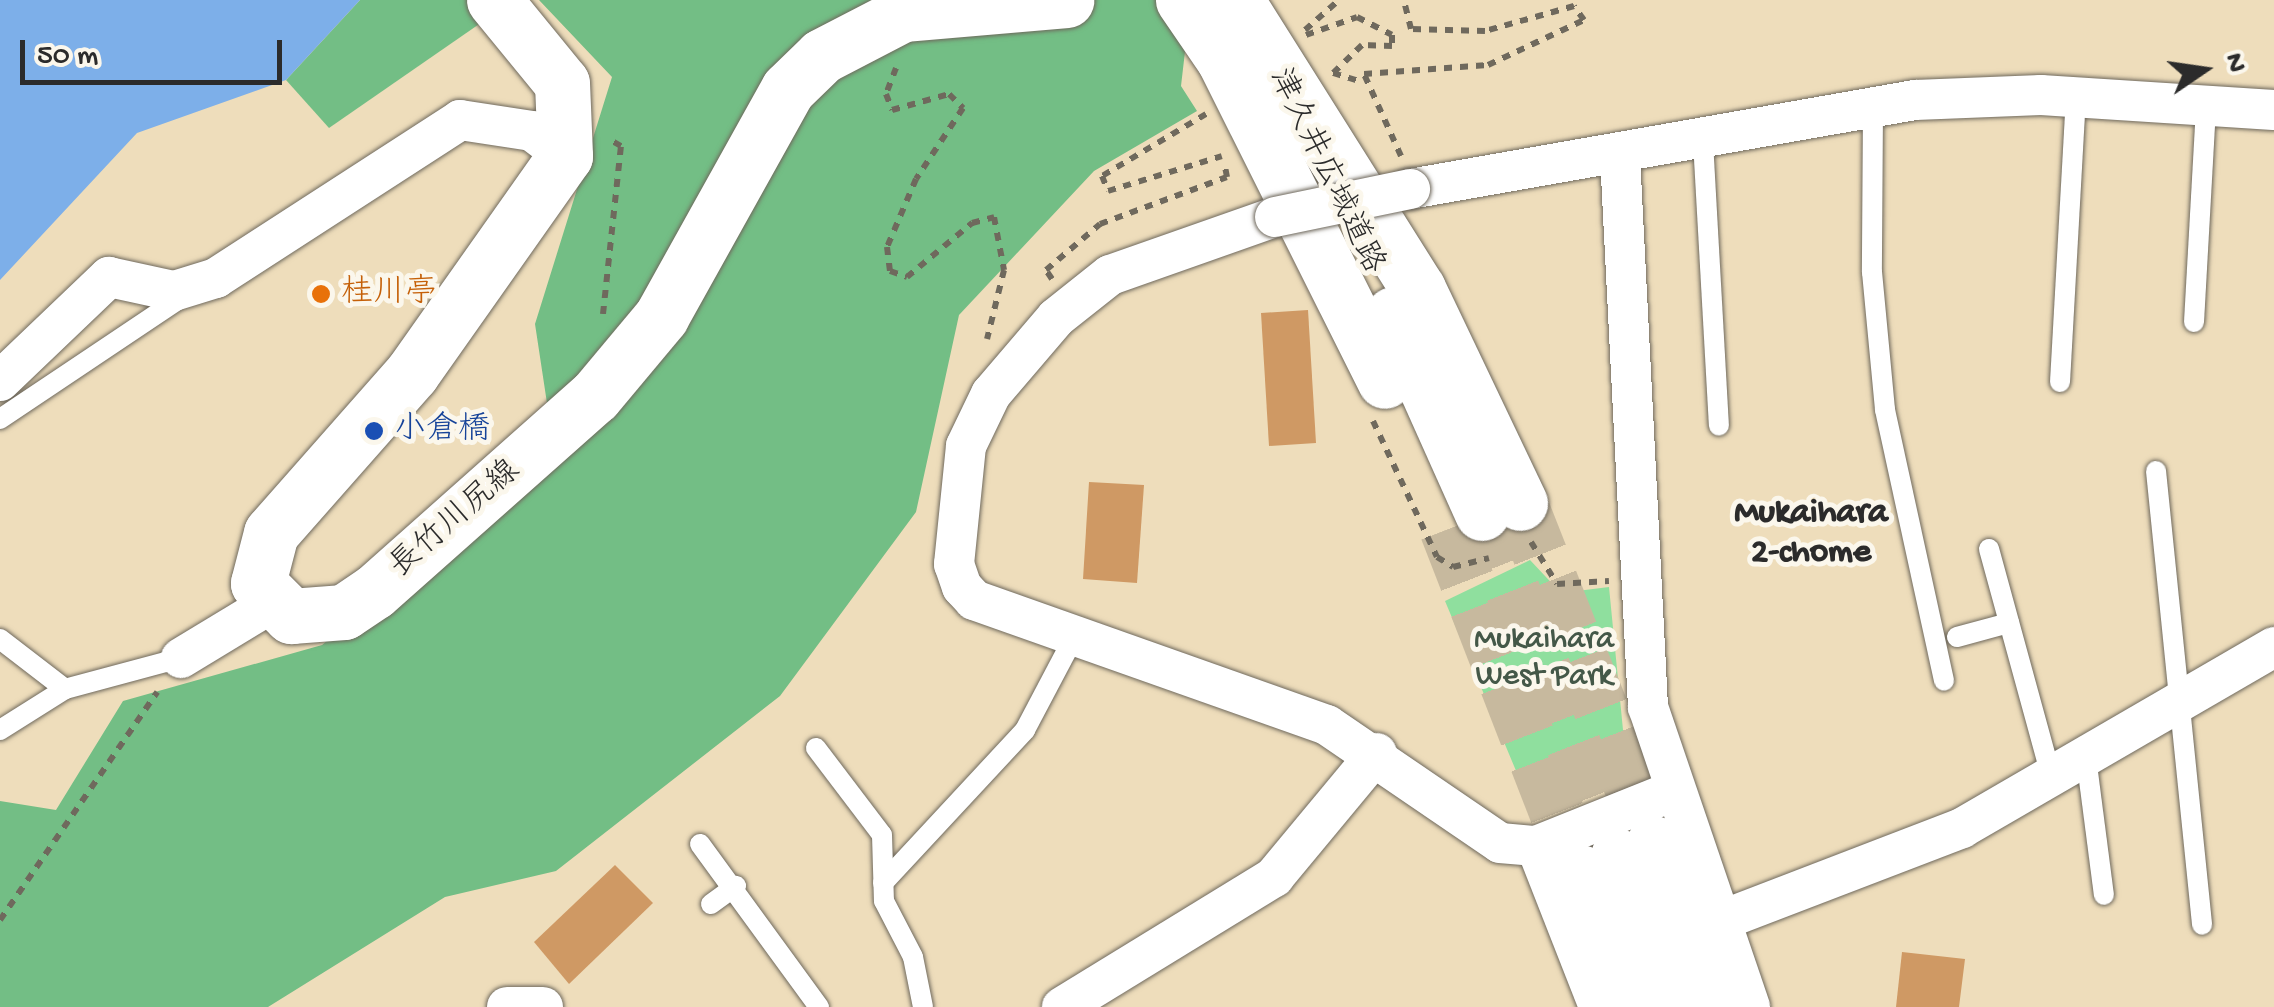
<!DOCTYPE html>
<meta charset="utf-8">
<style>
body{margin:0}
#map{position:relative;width:2274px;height:1007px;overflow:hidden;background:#edb;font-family:"Gochi Hand","Klee One",sans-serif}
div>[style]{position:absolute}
.green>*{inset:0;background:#8fdf9e}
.forest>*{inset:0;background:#73be85}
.water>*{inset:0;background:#7dafe9}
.building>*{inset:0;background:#cf9964}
.secondary-tunnel>*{height:55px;margin-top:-27.5px;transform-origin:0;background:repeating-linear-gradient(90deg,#c7b99e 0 55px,transparent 0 83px)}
.path>*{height:6px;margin-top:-3px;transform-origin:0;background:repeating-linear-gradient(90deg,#6f695d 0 8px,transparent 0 16px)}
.roads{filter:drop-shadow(0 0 2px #6f695d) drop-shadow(0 0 2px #6f695d)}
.service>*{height:20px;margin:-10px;padding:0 10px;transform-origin:10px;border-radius:10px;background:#fff}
.minor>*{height:40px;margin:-20px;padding:0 20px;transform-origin:20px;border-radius:20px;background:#fff}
.secondary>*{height:55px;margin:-27.5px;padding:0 27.5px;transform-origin:27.5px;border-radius:27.5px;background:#fff}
.bridges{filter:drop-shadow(0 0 2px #6f695d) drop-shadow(0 0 2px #6f695d)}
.minor-bridge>*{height:40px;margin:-20px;padding:0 20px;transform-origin:20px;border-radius:20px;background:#fff}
.dots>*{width:28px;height:28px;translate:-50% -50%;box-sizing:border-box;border:5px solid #fbf7ec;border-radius:50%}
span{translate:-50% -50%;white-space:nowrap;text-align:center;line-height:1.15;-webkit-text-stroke:10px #fbf7ec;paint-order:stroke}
.street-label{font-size:32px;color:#2b2b2b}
.food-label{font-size:32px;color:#c56008}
.left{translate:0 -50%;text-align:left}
.transit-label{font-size:32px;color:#164399}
.park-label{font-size:32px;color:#445848}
.neighbourhood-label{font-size:35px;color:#2b2b2b;font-weight:700}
.north{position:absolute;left:2154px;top:20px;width:100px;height:100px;-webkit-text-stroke:8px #fbf7ec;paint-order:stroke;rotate:77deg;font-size:28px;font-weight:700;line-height:40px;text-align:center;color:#2b2b2b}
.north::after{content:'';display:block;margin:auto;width:35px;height:45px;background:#2b2b2b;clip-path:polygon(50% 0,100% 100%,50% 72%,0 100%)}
.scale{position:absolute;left:20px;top:40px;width:262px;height:45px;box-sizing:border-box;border:5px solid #2b2b2b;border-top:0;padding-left:12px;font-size:30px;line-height:35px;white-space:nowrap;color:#2b2b2b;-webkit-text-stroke:8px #fbf7ec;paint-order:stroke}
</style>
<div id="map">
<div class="green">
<div style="clip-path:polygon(1530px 560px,1561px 593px,1609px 587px,1623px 730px,1621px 773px,1532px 809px,1445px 601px)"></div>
</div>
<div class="forest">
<div style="clip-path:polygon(360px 0,514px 0,329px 128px,286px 80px)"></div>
<div style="clip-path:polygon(539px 0,1191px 0,1181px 86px,1197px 111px,1094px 171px,959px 315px,916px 512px,780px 696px,556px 871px,445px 897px,268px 1007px,0 1007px,0 801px,56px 810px,123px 701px,322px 645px,555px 456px,535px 324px,612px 77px)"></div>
</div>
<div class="water">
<div style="clip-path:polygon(0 0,360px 0,286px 80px,137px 133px,0 280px)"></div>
</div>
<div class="building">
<div style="clip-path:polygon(1308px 310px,1316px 443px,1269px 446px,1261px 313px)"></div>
<div style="clip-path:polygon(1089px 482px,1144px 485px,1137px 583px,1083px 579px)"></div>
<div style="clip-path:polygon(615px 865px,653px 903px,569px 984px,534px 942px)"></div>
<div style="clip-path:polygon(1902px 952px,1965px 959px,1959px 1007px,1896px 1007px)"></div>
</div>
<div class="secondary-tunnel">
<div style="left:1520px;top:503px;width:365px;rotate:68.5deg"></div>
<div style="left:1482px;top:513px;width:369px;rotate:68.4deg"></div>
<div style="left:1447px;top:529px;width:368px;rotate:68.8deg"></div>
</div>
<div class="path">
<div style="left:1305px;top:30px;width:45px;rotate:-41.4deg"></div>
<div style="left:1306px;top:35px;width:54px;rotate:-19.4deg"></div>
<div style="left:1357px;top:17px;width:39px;rotate:27deg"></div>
<div style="left:1392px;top:35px;width:11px;rotate:90deg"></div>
<div style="left:1392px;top:46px;width:30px;rotate:-178deg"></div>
<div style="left:1362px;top:45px;width:40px;rotate:136deg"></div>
<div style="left:1333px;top:73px;width:31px;rotate:17deg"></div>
<div style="left:896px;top:68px;width:28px;rotate:111deg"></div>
<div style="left:886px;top:94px;width:17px;rotate:69deg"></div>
<div style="left:892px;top:110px;width:59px;rotate:-15.7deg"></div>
<div style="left:949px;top:94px;width:20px;rotate:45deg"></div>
<div style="left:963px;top:108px;width:85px;rotate:123.5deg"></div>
<div style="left:916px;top:179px;width:74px;rotate:113.1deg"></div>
<div style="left:887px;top:247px;width:24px;rotate:83deg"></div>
<div style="left:890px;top:271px;width:18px;rotate:19deg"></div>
<div style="left:907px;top:277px;width:85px;rotate:-39.7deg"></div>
<div style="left:972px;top:223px;width:23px;rotate:-15deg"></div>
<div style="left:994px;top:217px;width:54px;rotate:79.3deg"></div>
<div style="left:1004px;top:270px;width:71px;rotate:103.8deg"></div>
<div style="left:1206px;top:114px;width:121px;rotate:149.2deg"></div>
<div style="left:1102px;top:176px;width:16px;rotate:68deg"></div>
<div style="left:1108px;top:191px;width:119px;rotate:-17.1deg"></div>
<div style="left:1401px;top:156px;width:90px;rotate:-114.3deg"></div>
<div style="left:1364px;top:74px;width:124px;rotate:-4.2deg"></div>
<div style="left:1488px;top:65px;width:106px;rotate:-25.1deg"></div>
<div style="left:1584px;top:20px;width:17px;rotate:-126deg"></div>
<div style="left:1574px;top:6px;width:92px;rotate:164.3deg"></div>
<div style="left:1485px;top:31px;width:74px;rotate:-178.5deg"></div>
<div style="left:1411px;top:29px;width:30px;rotate:-104deg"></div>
<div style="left:1052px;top:279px;width:11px;rotate:-124deg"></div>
<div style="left:1046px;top:270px;width:71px;rotate:-40.4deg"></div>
<div style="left:1100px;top:224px;width:135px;rotate:-20.3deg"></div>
<div style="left:1227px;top:177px;width:10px;rotate:-101deg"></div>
<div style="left:603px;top:314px;width:169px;rotate:-83.9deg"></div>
<div style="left:621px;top:146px;width:13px;rotate:-151deg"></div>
<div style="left:1373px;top:421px;width:150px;rotate:64.8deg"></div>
<div style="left:1437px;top:557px;width:19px;rotate:32deg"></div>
<div style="left:1453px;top:567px;width:37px;rotate:-14deg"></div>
<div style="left:1531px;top:542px;width:49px;rotate:58.2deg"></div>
<div style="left:1557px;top:584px;width:52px;rotate:-3.3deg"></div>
<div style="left:0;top:920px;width:277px;rotate:-55.4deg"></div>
</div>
<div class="roads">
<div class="service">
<div style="left:1873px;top:109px;width:163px;rotate:90.4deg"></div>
<div style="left:1872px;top:272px;width:139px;rotate:84.6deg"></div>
<div style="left:1885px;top:410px;width:277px;rotate:77.7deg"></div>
<div style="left:1703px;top:141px;width:285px;rotate:86.8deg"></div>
<div style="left:2194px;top:322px;width:216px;rotate:-86.8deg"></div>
<div style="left:2060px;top:382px;width:284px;rotate:-86.8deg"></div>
<div style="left:0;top:419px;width:221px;rotate:-33.8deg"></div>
<div style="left:2156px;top:471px;width:456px;rotate:84.2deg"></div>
<div style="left:1989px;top:549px;width:235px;rotate:74.7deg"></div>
<div style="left:1957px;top:637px;width:54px;rotate:-15.1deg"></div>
<div style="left:0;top:639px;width:82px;rotate:37.6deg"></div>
<div style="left:0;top:730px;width:77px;rotate:-32.2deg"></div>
<div style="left:65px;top:689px;width:120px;rotate:-15deg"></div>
<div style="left:816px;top:748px;width:109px;rotate:52.8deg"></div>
<div style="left:882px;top:835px;width:66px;rotate:88.3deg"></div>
<div style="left:884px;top:901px;width:63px;rotate:62.6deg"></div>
<div style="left:913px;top:957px;width:51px;rotate:78.7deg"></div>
<div style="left:2086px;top:757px;width:139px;rotate:82.6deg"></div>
<div style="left:700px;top:844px;width:202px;rotate:53.9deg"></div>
<div style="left:883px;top:883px;width:209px;rotate:-47.1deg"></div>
<div style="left:1025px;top:730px;width:105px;rotate:-62.2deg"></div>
<div style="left:711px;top:904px;width:31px;rotate:-36deg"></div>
</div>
<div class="minor">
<div style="left:1620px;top:156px;width:552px;rotate:87.09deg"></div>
<div style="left:1648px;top:707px;width:317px;rotate:71.2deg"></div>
<div style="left:1410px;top:189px;width:513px;rotate:-10deg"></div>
<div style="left:1915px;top:100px;width:126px;rotate:-2.3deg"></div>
<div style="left:2041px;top:95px;width:233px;rotate:3.7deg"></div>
<div style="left:1275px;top:217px;width:175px;rotate:160.6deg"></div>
<div style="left:1110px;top:275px;width:69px;rotate:141.5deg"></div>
<div style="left:1056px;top:318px;width:100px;rotate:130.5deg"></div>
<div style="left:991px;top:394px;width:58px;rotate:115.7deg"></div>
<div style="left:966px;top:446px;width:119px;rotate:95.8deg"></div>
<div style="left:954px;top:564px;width:24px;rotate:71deg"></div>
<div style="left:962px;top:587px;width:18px;rotate:47deg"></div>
<div style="left:974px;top:600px;width:374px;rotate:19.5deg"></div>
<div style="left:1327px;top:725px;width:209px;rotate:34.3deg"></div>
<div style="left:1500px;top:843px;width:36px;rotate:5deg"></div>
<div style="left:1536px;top:846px;width:145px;rotate:-21.8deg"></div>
<div style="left:0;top:381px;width:151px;rotate:-43.7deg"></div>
<div style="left:109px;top:277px;width:66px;rotate:12.2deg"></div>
<div style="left:174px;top:291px;width:44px;rotate:-17.2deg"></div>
<div style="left:216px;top:278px;width:291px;rotate:-32.9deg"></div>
<div style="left:460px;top:120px;width:73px;rotate:8.7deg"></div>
<div style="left:532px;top:131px;width:41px;rotate:37.1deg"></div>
<div style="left:181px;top:658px;width:104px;rotate:-31.2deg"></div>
<div style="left:1536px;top:846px;width:173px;rotate:68.6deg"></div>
<div style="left:1720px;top:921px;width:259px;rotate:-21deg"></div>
<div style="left:1962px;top:828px;width:361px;rotate:-30.1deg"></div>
<div style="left:507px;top:1007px;width:36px"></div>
<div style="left:1062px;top:1007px;width:249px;rotate:-31.5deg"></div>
<div style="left:1274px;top:877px;width:161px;rotate:-50.3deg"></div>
</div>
<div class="secondary">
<div style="left:494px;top:0;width:107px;rotate:50.7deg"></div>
<div style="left:562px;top:83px;width:73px;rotate:87.6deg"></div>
<div style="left:565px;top:156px;width:266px;rotate:125.2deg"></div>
<div style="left:412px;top:373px;width:213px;rotate:131.4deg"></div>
<div style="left:271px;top:533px;width:52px;rotate:104.6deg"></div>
<div style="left:258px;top:583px;width:47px;rotate:45deg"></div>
<div style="left:291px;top:616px;width:53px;rotate:-4.3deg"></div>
<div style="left:344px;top:612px;width:36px;rotate:-34deg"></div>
<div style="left:374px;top:592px;width:295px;rotate:-41.6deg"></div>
<div style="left:595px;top:396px;width:103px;rotate:-50.1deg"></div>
<div style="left:661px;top:317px;width:261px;rotate:-60.9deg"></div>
<div style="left:788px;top:89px;width:47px;rotate:-44.1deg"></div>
<div style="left:822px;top:56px;width:91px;rotate:-27.4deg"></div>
<div style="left:903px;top:14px;width:164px;rotate:-4.9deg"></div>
<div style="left:1183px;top:0;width:108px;rotate:55.6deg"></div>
<div style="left:1236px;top:0;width:342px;rotate:57.8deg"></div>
<div style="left:1418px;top:289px;width:237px;rotate:64.5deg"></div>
<div style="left:1223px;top:58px;width:361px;rotate:63.4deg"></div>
<div style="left:1393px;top:314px;width:218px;rotate:65.9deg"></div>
<div style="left:1654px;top:843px;width:176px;rotate:69deg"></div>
<div style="left:1618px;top:856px;width:162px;rotate:69deg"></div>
<div style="left:1580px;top:872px;width:145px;rotate:68.9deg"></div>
</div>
</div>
<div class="bridges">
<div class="minor-bridge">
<div style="left:1275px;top:217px;width:138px;rotate:-11.7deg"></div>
</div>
</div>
<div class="dots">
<div style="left:321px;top:294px;background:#e8710a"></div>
<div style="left:374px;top:431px;background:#1a4fb4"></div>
</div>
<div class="street-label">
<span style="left:1325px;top:172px;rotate:64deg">津久井広域道路</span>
<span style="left:456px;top:520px;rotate:-41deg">長竹川尻線</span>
</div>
<div class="food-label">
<span class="left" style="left:341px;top:294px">桂川亭</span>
</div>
<div class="transit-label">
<span class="left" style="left:394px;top:431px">小倉橋</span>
</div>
<div class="park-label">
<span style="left:1544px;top:659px">Mukaihara<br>West Park</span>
</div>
<div class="neighbourhood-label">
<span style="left:1811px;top:534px">Mukaihara<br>2-chome</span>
</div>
<div class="north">N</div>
<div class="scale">50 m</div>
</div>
